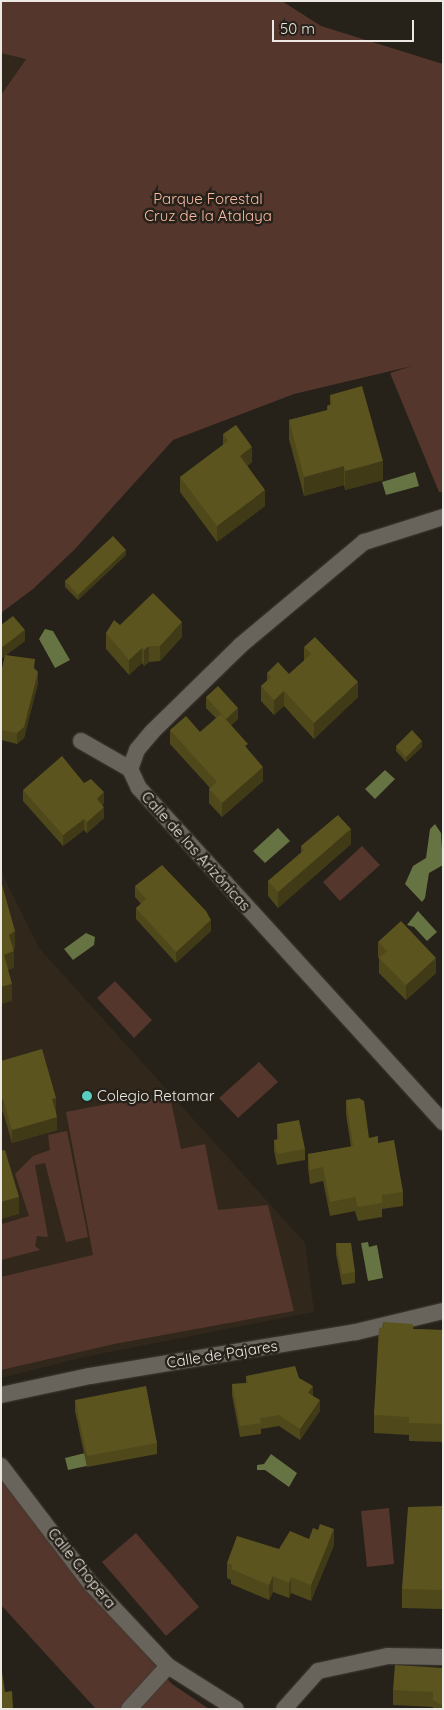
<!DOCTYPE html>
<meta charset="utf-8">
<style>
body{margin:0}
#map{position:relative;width:444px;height:1710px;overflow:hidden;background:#262119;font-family:Quicksand,sans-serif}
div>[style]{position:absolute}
.built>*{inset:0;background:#31281b}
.green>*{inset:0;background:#55362c}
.water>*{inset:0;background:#667342}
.roads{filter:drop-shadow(0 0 1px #403b36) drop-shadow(0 0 1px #403b36)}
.street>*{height:16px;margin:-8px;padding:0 8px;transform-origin:8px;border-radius:8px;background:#69645b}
.wall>*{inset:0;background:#4f481b}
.shaded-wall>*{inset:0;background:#403b16}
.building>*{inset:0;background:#5c541f}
.dots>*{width:14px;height:14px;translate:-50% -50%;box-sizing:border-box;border:2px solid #262119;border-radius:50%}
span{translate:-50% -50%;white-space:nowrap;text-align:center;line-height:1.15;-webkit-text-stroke:5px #262119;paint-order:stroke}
.park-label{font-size:15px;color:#fcbaa6}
.street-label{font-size:15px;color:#ece8e3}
.poi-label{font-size:15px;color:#ece8e3}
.left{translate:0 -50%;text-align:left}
.frame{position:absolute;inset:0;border:2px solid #ece8e3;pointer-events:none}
.scale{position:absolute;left:272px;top:20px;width:142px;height:22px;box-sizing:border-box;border:2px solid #ece8e3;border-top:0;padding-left:6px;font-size:15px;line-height:18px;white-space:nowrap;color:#ece8e3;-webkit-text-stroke:4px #262119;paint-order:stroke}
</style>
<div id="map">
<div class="built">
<div style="clip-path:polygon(1px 53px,26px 58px,1px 95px)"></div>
<div style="clip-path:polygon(1px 871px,39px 948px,305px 1243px,314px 1312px,84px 1357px,1px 1378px)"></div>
</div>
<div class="green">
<div style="clip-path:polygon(1px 1px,282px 1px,321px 26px,443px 64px,443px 492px,439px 492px,390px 373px,412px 366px,294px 394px,173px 440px,75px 549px,33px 589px,1px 613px,1px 95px,26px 59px,1px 53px)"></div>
<div style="clip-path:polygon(362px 846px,380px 865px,340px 901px,323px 882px)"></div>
<div style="clip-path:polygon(115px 981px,152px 1020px,134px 1038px,97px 998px)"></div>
<div style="clip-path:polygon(259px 1062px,278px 1082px,238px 1118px,219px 1098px)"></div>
<div style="clip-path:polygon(169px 1092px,181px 1149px,205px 1144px,218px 1210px,268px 1205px,294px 1311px,114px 1344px,1px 1370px,1px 1277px,93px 1255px,66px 1112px)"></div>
<div style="clip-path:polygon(67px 1131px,88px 1237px,66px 1242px,45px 1163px,35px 1165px,48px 1237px,37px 1236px,35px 1246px,40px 1250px,1px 1260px,2px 1224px,29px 1216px,15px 1174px,33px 1156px,50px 1150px,48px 1135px)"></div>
<div style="clip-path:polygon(1px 1474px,80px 1580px,172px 1684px,209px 1709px,96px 1709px,1px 1605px)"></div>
<div style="clip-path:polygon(389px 1508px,394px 1564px,367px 1567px,361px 1511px)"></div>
<div style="clip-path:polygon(136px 1533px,199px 1607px,166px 1636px,102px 1562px)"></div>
</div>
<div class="water">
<div style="clip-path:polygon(415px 472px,419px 486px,386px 495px,382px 482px)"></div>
<div style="clip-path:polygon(45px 629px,53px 631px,70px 660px,55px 668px,39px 639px)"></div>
<div style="clip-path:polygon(385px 770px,395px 779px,375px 799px,365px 789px)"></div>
<div style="clip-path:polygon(435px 824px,441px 833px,443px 865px,429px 873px,425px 898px,422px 902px,405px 884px,413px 866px,426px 858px,430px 829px)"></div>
<div style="clip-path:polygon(278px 828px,290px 841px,265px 863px,253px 851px)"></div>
<div style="clip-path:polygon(418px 911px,437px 932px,427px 941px,414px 927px,407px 925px)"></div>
<div style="clip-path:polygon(86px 933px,95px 937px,94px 945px,73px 960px,64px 949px)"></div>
<div style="clip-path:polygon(368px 1242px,369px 1247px,377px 1245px,383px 1278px,368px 1281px,361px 1243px)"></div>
<div style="clip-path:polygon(93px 1451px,96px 1464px,68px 1470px,65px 1458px)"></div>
<div style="clip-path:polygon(271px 1454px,297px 1473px,289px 1487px,265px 1470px,257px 1470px,257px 1465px,264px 1464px)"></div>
</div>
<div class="roads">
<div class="street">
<div style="left:443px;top:517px;width:83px;rotate:162.4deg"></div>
<div style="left:364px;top:542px;width:160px;rotate:140.1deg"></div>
<div style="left:241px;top:645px;width:124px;rotate:135.7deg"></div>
<div style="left:152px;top:732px;width:23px;rotate:130deg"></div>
<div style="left:137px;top:750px;width:20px;rotate:110deg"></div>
<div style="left:130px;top:769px;width:21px;rotate:65deg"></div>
<div style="left:139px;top:788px;width:452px;rotate:47.7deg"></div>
<div style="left:81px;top:741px;width:56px;rotate:29.7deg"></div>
<div style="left:1px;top:1395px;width:91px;rotate:-12.1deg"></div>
<div style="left:90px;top:1376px;width:270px;rotate:-9.4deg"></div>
<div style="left:356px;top:1332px;width:89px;rotate:-13.6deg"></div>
<div style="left:1px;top:1466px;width:148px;rotate:52.7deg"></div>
<div style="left:91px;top:1584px;width:112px;rotate:46.8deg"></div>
<div style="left:168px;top:1666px;width:80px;rotate:32.3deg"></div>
<div style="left:129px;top:1709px;width:58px;rotate:-47.8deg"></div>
<div style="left:284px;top:1709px;width:51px;rotate:-48.2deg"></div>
<div style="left:318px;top:1671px;width:72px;rotate:-12.1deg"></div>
<div style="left:388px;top:1656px;width:55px;rotate:1deg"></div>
</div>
</div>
<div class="wall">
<div style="clip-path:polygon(330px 395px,383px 480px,345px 490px,344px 485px,304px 496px,289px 439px,289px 420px,327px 410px,327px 406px,330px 405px)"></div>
<div style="clip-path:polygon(223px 434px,252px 462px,247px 466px,265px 506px,217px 542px,180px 492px,180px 477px,223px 445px)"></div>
<div style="clip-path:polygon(126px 555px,78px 600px,65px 587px,65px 581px)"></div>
<div style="clip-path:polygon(1px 625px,25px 641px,6px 655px,35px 669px,38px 683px,24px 738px,17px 744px,1px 740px,1px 673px,5px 656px,1px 659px)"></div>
<div style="clip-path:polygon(120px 625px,182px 637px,160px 661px,149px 662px,144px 666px,142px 663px,129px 675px,106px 649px,106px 633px)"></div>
<div style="clip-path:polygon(304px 647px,358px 697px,314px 739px,284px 706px,274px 715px,261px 701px,261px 686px,267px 681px,267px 673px,289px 674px,304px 661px)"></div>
<div style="clip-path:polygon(206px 697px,238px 719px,231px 725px,248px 750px,263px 781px,222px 817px,209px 803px,209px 789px,210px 788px,170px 744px,170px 730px,200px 732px,216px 718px,206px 708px)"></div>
<div style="clip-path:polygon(396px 746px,422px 747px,406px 762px,396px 751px)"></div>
<div style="clip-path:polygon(84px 783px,104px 803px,102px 805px,104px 818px,87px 833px,84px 830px,63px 846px,23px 801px,23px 790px)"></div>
<div style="clip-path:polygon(351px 844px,278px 908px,268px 896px,268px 881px,301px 853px,301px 846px)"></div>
<div style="clip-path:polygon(135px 886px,211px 931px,176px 963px,136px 919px,136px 908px,141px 904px,135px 897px)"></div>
<div style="clip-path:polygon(378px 942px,436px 973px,406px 1000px,379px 973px,379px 959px,378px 957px)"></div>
<div style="clip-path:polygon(1px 1061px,56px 1110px,57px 1130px,12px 1143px,3px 1112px)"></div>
<div style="clip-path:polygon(346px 1100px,369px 1138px,378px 1143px,403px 1192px,403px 1206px,382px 1209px,382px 1217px,358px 1221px,355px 1211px,330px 1216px,323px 1181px,310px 1184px,308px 1168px,308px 1154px,351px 1147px,346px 1114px)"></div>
<div style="clip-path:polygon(277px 1124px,305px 1149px,305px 1160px,277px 1165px,274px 1151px,274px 1140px,277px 1140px)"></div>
<div style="clip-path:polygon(336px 1243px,355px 1272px,355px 1283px,342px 1285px,336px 1254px)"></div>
<div style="clip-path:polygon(383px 1322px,413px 1329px,443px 1330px,443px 1442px,409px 1441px,409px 1435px,374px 1433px,374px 1415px)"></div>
<div style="clip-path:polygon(246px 1376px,299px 1378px,313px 1396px,320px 1411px,300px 1440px,279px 1426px,261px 1429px,261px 1434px,240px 1437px,232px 1395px,232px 1384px,246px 1383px)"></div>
<div style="clip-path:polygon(75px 1400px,157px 1443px,157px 1454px,87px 1467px,75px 1411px)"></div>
<div style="clip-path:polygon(443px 1506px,443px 1609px,402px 1608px,402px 1589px)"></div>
<div style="clip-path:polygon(309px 1539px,334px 1545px,311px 1601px,291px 1593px,289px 1598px,273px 1592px,269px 1600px,231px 1584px,231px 1580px,227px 1578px,227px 1563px,279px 1549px)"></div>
<div style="clip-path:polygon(443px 1668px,443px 1709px,433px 1709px,433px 1707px,393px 1705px,393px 1690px)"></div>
</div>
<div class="shaded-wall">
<div style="clip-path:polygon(252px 447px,252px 462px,240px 471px,240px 456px)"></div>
<div style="clip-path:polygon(383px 461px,383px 480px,345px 490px,345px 471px)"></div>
<div style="clip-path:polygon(344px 466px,344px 485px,304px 496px,304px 477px)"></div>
<div style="clip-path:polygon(265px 490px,265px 506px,217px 542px,217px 526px)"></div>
<div style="clip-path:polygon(126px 550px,126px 555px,78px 600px,78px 595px)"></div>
<div style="clip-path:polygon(182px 622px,182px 637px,160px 661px,160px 646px)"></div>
<div style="clip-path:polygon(25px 630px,25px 641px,1px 659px,1px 648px)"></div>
<div style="clip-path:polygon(149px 646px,149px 662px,144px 666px,144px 650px)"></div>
<div style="clip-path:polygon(142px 648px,142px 663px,129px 675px,129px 660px)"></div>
<div style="clip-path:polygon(38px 672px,38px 683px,24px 738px,17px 744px,17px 733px)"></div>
<div style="clip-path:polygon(358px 682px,358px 697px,314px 739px,314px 723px)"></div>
<div style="clip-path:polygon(284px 691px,284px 706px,274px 715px,274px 700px)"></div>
<div style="clip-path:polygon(238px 708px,238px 719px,226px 730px,226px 719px)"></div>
<div style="clip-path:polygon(422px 741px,422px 747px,406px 762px,406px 757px)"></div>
<div style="clip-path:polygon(263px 767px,263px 781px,222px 817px,222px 803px)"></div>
<div style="clip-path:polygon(104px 792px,104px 803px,97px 810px,97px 799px)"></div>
<div style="clip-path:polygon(104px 807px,104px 818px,87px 833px,87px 822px)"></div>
<div style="clip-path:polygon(84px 819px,84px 830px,63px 846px,63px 835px)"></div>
<div style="clip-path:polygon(351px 829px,351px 844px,278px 908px,278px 892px)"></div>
<div style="clip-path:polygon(211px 920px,211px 931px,176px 963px,176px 952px)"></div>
<div style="clip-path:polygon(15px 931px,15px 948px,9px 952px,9px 935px)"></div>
<div style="clip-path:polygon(14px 951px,14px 968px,4px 972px,4px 955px)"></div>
<div style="clip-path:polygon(436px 958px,436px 973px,406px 1000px,406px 985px)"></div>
<div style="clip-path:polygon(12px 984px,12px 1001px,1px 1004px,1px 987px)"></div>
<div style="clip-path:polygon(56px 1098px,56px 1110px,52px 1111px,52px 1099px)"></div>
<div style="clip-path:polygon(3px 1099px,3px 1112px,1px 1112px,1px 1100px)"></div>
<div style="clip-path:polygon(57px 1117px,57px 1130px,12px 1143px,12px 1130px)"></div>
<div style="clip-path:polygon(19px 1197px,19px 1214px,1px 1219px,1px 1202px)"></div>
<div style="clip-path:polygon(313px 1386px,313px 1397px,308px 1393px)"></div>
<div style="clip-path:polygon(320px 1400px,320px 1411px,300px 1440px,300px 1429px)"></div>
<div style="clip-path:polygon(334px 1529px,334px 1545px,311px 1601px,311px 1585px)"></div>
<div style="clip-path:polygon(273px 1576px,273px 1592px,269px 1600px,269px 1585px)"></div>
<div style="clip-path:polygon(291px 1577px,291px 1593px,289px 1598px,289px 1583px)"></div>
</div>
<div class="building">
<div style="clip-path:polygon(362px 386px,383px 461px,345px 471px,344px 466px,304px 477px,289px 420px,328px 410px,327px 406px,332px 404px,330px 395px)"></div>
<div style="clip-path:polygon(236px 425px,252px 447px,240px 456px,265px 490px,217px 526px,180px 477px,228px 441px,223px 434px)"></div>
<div style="clip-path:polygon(113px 536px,126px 550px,78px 595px,65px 581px)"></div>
<div style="clip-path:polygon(153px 593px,182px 622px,160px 646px,149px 646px,144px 650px,142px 648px,129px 660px,106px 633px,114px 620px,120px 625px)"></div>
<div style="clip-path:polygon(13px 616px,25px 630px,1px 648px,1px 625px)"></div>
<div style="clip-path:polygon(315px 637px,358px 682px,314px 723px,284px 691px,274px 700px,261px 686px,271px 677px,267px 673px,278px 662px,289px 674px,311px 654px,304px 647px)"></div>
<div style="clip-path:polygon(5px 655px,35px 659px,34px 668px,38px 672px,24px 727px,17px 733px,1px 730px,1px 673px)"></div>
<div style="clip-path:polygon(218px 686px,238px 708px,226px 719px,206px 697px)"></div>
<div style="clip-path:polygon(221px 714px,248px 744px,245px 746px,263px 767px,222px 803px,209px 789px,217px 782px,170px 730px,186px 716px,200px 732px)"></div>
<div style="clip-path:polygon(412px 730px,422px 741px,406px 757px,396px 746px)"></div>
<div style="clip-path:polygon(62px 756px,84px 783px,91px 779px,104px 792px,97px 799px,104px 807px,87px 822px,84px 819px,63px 835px,23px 790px)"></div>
<div style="clip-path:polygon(338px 815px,351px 829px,278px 892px,268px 881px,304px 850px,301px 846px)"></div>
<div style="clip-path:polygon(162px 865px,206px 911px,211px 920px,176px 952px,136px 908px,146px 899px,135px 886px)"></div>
<div style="clip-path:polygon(1px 881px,15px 931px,9px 935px,14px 951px,4px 955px,12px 984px,1px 987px)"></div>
<div style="clip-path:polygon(401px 921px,436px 958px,406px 985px,379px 958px,387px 951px,378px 942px)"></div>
<div style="clip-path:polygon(42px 1049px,56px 1098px,52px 1099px,57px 1117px,12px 1130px,3px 1099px,1px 1100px,1px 1061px)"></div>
<div style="clip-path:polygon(359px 1098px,364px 1101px,369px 1138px,378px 1136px,378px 1143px,394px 1140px,403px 1192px,382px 1195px,382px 1203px,358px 1207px,355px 1197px,330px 1202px,323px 1167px,310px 1170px,308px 1154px,353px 1146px,346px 1100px)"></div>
<div style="clip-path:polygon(299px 1120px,305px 1149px,277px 1154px,274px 1140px,279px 1139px,277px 1124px)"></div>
<div style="clip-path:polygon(5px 1150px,19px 1197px,1px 1202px,1px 1151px)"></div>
<div style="clip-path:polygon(336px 1243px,351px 1243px,355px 1272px,342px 1274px)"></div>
<div style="clip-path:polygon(383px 1322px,413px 1324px,413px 1329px,443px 1330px,443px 1424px,409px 1423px,409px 1417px,374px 1415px,379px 1328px,384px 1327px)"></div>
<div style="clip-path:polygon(295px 1366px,299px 1378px,313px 1386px,308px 1393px,320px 1400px,300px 1429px,279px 1415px,260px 1418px,261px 1423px,240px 1426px,232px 1384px,248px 1383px,246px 1376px)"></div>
<div style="clip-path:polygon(146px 1386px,157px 1443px,87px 1456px,75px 1400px)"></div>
<div style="clip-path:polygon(443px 1506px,443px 1590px,402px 1589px,408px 1507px)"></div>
<div style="clip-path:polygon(320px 1524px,334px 1529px,311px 1585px,291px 1577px,289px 1583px,273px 1576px,269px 1585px,231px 1569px,233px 1565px,227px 1563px,237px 1536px,279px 1549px,290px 1531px,309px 1539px,313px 1528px,318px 1530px)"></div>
<div style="clip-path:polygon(395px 1665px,443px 1668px,443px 1706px,433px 1700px,433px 1692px,393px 1690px)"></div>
<div style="clip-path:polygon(1px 1672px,2px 1672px,5px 1692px,12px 1691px,13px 1708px,17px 1708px,17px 1709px,1px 1709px)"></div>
</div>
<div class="dots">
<div style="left:87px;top:1096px;background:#59cebf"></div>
</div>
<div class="park-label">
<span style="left:208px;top:207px">Parque Forestal<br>Cruz de la Atalaya</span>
</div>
<div class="street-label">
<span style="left:196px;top:851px;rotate:48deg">Calle de las Arizónicas</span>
<span style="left:222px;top:1354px;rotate:-9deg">Calle de Pajares</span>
<span style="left:82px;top:1568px;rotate:51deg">Calle Chopera</span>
</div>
<div class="poi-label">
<span class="left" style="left:97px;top:1096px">Colegio Retamar</span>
</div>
<div class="frame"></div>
<div class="scale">50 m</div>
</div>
